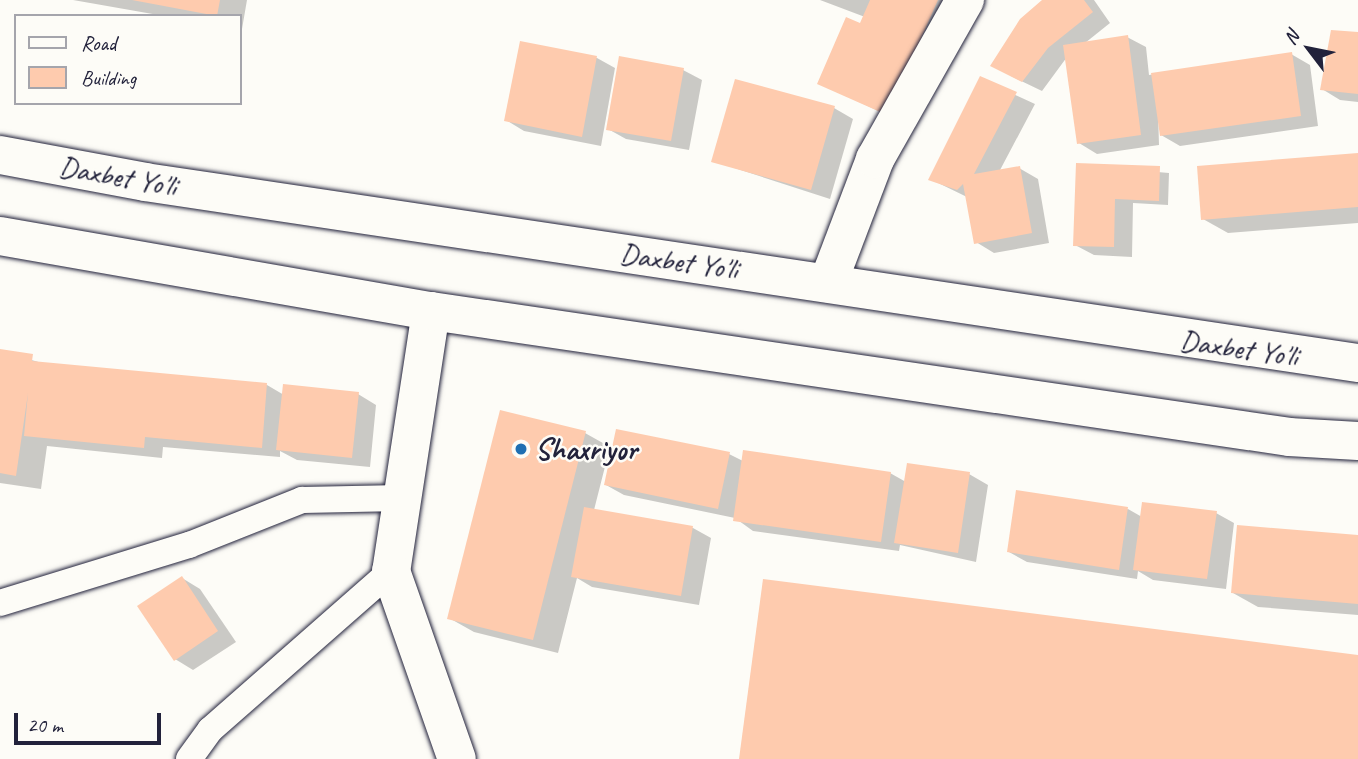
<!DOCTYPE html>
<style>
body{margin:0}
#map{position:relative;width:1358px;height:759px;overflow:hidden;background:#fdfcf7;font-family:Caveat,sans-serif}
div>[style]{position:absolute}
.shadow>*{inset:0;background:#0003}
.building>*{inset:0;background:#fecbae}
.roads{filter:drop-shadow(0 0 2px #22223b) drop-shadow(0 0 2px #22223b)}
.lane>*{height:26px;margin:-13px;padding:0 13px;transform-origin:13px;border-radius:13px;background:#fdfcf7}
.street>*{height:38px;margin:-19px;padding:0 19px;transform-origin:19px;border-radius:19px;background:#fdfcf7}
.primary>*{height:38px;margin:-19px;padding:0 19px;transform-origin:19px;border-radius:19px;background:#fdfcf7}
.dots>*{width:19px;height:19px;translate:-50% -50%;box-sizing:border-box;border:4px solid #fdfcf7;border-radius:50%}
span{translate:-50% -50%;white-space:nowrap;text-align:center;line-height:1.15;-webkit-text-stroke:5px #fdfcf7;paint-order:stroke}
.street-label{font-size:30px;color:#22223b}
.poi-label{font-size:30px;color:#22223b;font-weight:700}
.left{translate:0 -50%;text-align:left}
.legend{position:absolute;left:14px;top:14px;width:228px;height:91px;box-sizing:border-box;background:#fdfcf7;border:2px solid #a5a5ac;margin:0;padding:9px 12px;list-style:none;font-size:21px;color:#22223b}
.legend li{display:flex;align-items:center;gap:14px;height:35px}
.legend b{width:35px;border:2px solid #a5a5ac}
.north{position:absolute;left:1274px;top:14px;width:70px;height:70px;-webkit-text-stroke:5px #fdfcf7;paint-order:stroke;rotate:302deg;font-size:19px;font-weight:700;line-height:28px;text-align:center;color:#22223b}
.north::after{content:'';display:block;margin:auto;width:24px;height:32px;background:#22223b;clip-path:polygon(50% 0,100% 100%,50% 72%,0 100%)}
.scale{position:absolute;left:14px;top:713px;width:147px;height:32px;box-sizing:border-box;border:4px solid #22223b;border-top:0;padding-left:9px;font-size:21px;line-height:24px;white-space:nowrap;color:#22223b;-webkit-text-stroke:5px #fdfcf7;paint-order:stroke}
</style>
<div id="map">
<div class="shadow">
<div style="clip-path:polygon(73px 0,247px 0,242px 29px,240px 16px,164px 16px)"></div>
<div style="clip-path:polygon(820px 0,961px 0,906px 124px,819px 83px,865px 17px)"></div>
<div style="clip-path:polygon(1045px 0,1094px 0,1110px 23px,1085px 43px,1127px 37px,1146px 47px,1149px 75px,1291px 54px,1310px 65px,1318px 126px,1180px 146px,1161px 135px,1158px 111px,1159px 145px,1097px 154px,1079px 143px,1067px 57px,1042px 91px,1011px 76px)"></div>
<div style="clip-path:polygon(1358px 34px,1358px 102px,1340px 100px,1322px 89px)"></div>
<div style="clip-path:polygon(521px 43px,597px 58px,615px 68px,601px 146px,524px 131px,506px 120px)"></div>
<div style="clip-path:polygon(683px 70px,702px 80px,689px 150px,626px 139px,608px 129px)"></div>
<div style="clip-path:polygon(981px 79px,1035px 104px,999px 172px,1019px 168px,1038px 179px,1049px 243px,994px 253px,976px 242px,967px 197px,930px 179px)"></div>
<div style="clip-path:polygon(834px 108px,853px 119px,830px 199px,713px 161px)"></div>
<div style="clip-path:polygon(1358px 154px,1358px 223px,1228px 233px,1203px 219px)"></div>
<div style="clip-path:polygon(1078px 165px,1169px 173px,1168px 205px,1133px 203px,1132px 257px,1094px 255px,1075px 245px)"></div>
<div style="clip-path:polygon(0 351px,49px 365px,267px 385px,284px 395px,358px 394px,376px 405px,370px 467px,297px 460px,280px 451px,280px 457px,163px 447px,162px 458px,47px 446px,41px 489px,0 483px)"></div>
<div style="clip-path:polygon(585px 433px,610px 447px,594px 510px,693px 528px,711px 538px,699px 605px,592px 587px,577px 578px,558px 653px,474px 632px,449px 618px)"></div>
<div style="clip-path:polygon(729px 454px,743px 461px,890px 473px,906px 482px,969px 474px,988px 485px,976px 562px,900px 545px,899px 551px,753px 531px,735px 518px,624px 495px,606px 485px)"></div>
<div style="clip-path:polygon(1128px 509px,1142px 517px,1216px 513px,1234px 523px,1226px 589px,1153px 580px,1138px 571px,1137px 579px,1027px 562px,1009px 552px)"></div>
<div style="clip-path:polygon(1358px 536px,1358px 615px,1258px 607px,1233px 593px)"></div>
<div style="clip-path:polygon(182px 578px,200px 589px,236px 642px,193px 670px,175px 659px)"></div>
</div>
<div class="building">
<div style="clip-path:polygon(132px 0,220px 0,217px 16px)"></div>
<div style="clip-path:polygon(870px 0,938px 0,887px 115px,817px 84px,846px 17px,860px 23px)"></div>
<div style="clip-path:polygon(1042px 0,1084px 0,1093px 12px,1048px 48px,1022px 82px,990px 66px,1020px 19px)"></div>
<div style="clip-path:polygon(1331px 30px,1358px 32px,1358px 94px,1320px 90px)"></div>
<div style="clip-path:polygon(1128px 35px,1141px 135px,1077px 144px,1063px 45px)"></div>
<div style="clip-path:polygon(520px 41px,597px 56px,582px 137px,504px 121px)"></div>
<div style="clip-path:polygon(1292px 52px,1301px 116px,1160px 136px,1151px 73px)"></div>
<div style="clip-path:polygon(619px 56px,684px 68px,671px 141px,606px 130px)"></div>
<div style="clip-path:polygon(980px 76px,1017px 92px,974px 174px,1020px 166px,1032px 233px,974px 244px,963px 184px,957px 190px,928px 180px)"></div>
<div style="clip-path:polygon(735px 79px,835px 106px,811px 190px,711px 162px)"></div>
<div style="clip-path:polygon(1358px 153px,1358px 207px,1201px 220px,1197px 166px)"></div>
<div style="clip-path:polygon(1076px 163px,1160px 166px,1159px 201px,1115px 199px,1114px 247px,1073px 246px)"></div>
<div style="clip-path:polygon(0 349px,33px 354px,32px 361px,267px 383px,262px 448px,145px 437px,144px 448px,24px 436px,28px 393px,16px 476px,0 473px)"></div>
<div style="clip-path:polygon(283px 384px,359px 392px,352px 458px,276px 450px)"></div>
<div style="clip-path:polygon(500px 410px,586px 431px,533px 640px,447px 619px)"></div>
<div style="clip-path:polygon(616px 429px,730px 452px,718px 509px,604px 485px)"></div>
<div style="clip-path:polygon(743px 450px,891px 472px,881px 542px,733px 521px)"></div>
<div style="clip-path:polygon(907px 463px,970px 472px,958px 553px,894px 543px)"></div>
<div style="clip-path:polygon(1016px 490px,1128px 507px,1119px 570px,1007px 552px)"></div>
<div style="clip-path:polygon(1142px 502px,1217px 511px,1207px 579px,1133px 570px)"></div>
<div style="clip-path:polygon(584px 507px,693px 526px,681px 596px,571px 577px)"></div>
<div style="clip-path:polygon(1237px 525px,1358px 535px,1358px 604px,1231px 593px)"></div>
<div style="clip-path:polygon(182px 576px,218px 631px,174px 661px,137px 606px)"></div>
<div style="clip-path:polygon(763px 579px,1358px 655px,1358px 759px,739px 759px)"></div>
</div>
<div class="roads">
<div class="lane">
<div style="left:0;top:603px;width:198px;rotate:-17.1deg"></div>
<div style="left:189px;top:545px;width:122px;rotate:-21.7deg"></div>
<div style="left:302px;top:500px;width:100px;rotate:-1.1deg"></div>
<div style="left:189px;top:759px;width:36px;rotate:-54deg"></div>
<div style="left:210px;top:730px;width:241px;rotate:-41.3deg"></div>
</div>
<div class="street">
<div style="left:828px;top:283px;width:133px;rotate:-69.2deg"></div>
<div style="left:875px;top:159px;width:183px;rotate:-60.5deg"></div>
<div style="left:431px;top:311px;width:263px;rotate:98.7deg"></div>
<div style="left:391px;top:571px;width:199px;rotate:70.7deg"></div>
</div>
<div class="primary">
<div style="left:0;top:155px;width:147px;rotate:10.5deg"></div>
<div style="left:145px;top:182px;width:1226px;rotate:8.49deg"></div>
<div style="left:0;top:236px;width:437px;rotate:9.9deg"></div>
<div style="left:431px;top:311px;width:867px;rotate:8.35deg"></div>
<div style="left:1289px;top:437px;width:69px;rotate:3.3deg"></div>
</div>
</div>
<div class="dots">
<div style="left:521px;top:449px;background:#1f6fb2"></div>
</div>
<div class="street-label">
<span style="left:118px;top:176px;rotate:10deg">Daxbet Yo'li</span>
<span style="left:679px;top:261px;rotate:8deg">Daxbet Yo'li</span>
<span style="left:1239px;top:348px;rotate:8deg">Daxbet Yo'li</span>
</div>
<div class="poi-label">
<span class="left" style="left:535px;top:449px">Shaxriyor</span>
</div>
<ul class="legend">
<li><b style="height:9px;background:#fdfcf7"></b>Road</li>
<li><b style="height:19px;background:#fecbae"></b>Building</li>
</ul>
<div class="north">N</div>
<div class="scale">20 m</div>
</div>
